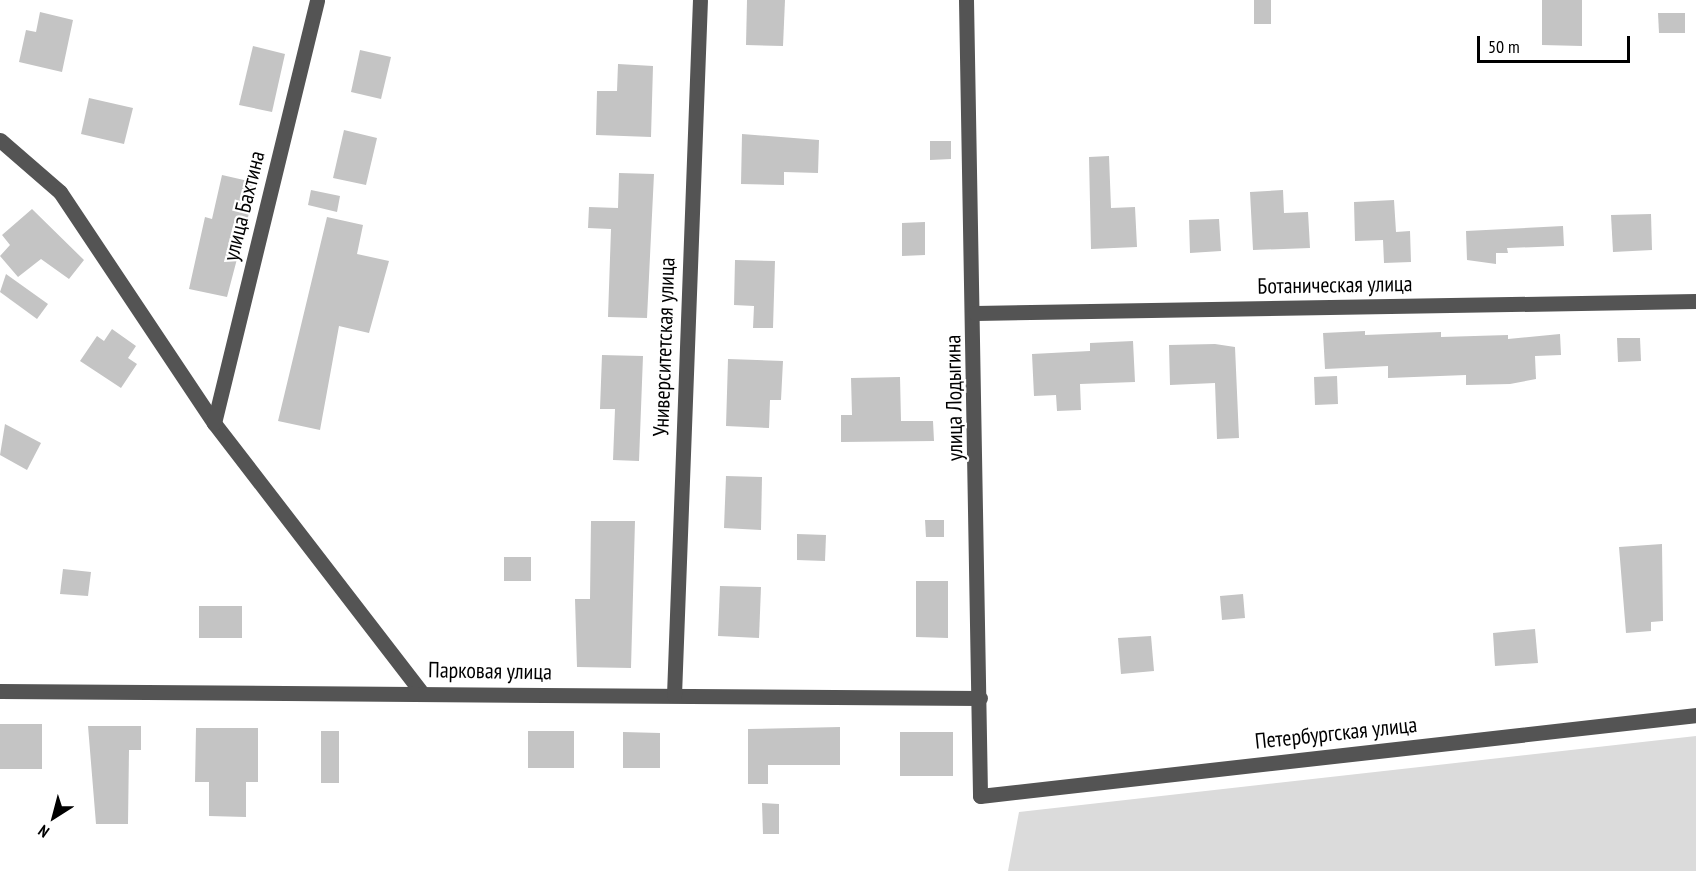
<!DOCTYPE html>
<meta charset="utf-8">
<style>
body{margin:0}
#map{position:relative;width:1696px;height:871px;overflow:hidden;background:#fff;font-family:"PT Sans Narrow",sans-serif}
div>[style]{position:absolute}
.green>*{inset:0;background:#dbdbdb}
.building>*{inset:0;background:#c4c4c4}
.minor>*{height:15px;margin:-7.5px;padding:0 7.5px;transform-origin:7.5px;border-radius:7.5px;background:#545454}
span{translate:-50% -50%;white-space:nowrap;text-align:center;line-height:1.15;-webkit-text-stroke:4.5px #fff;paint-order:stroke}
.street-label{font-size:22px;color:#000}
.north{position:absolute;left:24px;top:787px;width:60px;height:60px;-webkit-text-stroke:4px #fff;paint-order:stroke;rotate:216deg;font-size:16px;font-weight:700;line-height:24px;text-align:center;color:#000}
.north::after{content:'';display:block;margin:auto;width:21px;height:27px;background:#000;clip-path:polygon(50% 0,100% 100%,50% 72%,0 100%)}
.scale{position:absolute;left:1477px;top:36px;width:153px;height:27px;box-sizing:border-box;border:3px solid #000;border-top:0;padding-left:8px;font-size:18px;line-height:21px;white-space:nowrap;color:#000;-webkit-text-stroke:4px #fff;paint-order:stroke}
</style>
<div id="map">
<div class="green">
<div style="clip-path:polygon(1696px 736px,1696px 871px,1008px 871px,1019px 812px)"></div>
</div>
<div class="building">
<div style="clip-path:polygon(747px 0,785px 0,783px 46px,746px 45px)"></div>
<div style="clip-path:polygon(1254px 0,1271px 0,1271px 24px,1254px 24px)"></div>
<div style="clip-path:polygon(1542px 0,1582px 0,1582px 46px,1542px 45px)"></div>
<div style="clip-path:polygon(40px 12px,73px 20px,62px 72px,19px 62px,26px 30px,36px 32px)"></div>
<div style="clip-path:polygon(1658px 13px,1685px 13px,1685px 33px,1659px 33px)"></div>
<div style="clip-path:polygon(253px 46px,285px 54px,272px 112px,239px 105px)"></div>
<div style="clip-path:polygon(360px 50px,391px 57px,381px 99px,351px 92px)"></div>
<div style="clip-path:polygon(618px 64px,653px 66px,651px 137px,596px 135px,597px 91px,617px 91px)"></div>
<div style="clip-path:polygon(89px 98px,133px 108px,124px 144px,81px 134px)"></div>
<div style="clip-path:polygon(344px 130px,377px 138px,366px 185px,333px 178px)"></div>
<div style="clip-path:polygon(742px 134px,819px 140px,818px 173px,784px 172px,784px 185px,741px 184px)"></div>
<div style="clip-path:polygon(930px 141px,951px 141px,951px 159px,930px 160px)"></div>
<div style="clip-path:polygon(1109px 156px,1111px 208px,1135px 207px,1137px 247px,1091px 249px,1089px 157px)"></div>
<div style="clip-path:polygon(619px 173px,654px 174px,647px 318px,608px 317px,611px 229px,588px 228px,589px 207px,618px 208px)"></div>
<div style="clip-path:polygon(222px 175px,257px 183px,227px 297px,189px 289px,205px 217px,212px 219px)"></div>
<div style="clip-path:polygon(311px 190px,340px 196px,337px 212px,308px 205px)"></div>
<div style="clip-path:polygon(1283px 190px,1284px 213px,1308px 212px,1310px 248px,1253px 250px,1250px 192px)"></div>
<div style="clip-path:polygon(1394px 200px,1396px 232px,1410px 231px,1411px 262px,1384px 263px,1383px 240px,1355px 241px,1354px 202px)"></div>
<div style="clip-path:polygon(32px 209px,84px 260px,69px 279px,41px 259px,18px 277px,0 256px,10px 245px,2px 235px)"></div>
<div style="clip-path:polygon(1651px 214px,1652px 250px,1613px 252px,1611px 215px)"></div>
<div style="clip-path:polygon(327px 217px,363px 225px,357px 254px,389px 261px,369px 333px,339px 326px,320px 430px,278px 421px)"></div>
<div style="clip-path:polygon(1219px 219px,1221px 251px,1190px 253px,1189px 220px)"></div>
<div style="clip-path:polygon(925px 222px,925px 255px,902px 256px,902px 223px)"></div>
<div style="clip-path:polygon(1563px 226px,1564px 246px,1507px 248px,1508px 253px,1496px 253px,1496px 264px,1467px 260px,1466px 231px)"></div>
<div style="clip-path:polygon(735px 260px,775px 261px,773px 328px,753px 328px,754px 306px,734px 305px)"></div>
<div style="clip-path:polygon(6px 274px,48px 304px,37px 319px,0 292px)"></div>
<div style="clip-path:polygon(112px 329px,136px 346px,128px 358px,137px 364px,121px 388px,80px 361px,97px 336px,104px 341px)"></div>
<div style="clip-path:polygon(1365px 331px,1365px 335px,1441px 332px,1441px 337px,1508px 335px,1508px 339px,1560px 334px,1561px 355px,1535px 356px,1536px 379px,1510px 384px,1466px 385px,1466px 375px,1388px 378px,1388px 366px,1325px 369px,1323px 333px)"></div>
<div style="clip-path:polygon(1617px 338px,1640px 338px,1641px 361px,1618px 362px)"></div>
<div style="clip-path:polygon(1133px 341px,1135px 382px,1080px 384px,1081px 410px,1057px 411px,1056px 395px,1034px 396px,1032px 354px,1090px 351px,1090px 343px)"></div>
<div style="clip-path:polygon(1215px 344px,1235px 347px,1239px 438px,1217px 439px,1215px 383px,1170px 385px,1169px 345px)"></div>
<div style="clip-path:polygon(602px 355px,643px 356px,639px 461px,613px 460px,615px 409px,600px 409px)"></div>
<div style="clip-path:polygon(728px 359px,783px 361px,781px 400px,770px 400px,769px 428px,726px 426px)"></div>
<div style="clip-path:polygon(1337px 376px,1338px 404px,1315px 405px,1314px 377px)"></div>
<div style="clip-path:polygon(900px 377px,901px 421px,933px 421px,934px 441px,841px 442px,841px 415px,852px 415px,851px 378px)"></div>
<div style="clip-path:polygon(5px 424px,41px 443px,27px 470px,0 455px)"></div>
<div style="clip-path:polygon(726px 476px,762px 477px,761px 530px,724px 528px)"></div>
<div style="clip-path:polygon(925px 520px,944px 520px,944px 537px,926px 537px)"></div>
<div style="clip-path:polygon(591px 521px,635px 521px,631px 668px,577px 667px,575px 599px,590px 599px)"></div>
<div style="clip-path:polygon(797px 534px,826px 535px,825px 561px,797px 560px)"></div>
<div style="clip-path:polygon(1662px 544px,1663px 621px,1651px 622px,1651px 631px,1626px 633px,1619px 547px)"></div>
<div style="clip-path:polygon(504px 557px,531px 557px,531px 581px,504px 581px)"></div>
<div style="clip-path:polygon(63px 569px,91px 572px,88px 596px,60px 594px)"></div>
<div style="clip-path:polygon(916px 581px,948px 581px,948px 638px,916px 637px)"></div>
<div style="clip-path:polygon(720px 586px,761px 587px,759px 638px,718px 636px)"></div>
<div style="clip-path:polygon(1243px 594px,1245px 618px,1222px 620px,1220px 596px)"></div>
<div style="clip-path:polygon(199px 606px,242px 606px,242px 638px,199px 638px)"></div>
<div style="clip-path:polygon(1535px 629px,1538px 663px,1495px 666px,1493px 633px)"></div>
<div style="clip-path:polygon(1151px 636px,1154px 671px,1121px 674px,1118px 638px)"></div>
<div style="clip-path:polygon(0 724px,42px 724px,42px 769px,0 769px)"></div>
<div style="clip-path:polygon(88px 726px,141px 726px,141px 750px,129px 750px,128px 824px,96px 824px)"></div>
<div style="clip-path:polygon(840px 727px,840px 765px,768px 765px,768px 784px,748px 784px,748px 729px)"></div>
<div style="clip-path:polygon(196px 728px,258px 728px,258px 782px,246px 782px,246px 817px,209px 816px,209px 782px,195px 782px)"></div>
<div style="clip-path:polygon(321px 731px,339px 731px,339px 783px,321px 783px)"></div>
<div style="clip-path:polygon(528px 731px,574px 731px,574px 768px,528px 768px)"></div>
<div style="clip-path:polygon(623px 732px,660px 733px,660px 768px,623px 768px)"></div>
<div style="clip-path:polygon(900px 732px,953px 732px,953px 776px,900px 776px)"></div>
<div style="clip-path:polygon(762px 803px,779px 804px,779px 834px,763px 834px)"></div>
</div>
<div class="minor">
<div style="left:966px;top:0;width:796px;rotate:88.99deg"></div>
<div style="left:980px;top:796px;width:721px;rotate:-6.45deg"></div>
<div style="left:0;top:140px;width:79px;rotate:40.9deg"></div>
<div style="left:60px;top:192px;width:278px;rotate:56.3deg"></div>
<div style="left:214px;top:423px;width:341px;rotate:52.4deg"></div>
<div style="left:975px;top:313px;width:721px;rotate:-0.95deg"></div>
<div style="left:214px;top:423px;width:435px;rotate:-76.3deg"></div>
<div style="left:0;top:691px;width:980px;rotate:0.41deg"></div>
<div style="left:674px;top:695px;width:695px;rotate:-87.86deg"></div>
</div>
<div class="street-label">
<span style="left:244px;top:206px;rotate:-76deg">улица Бахтина</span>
<span style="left:1335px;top:285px;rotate:-1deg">Ботаническая улица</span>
<span style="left:664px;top:347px;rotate:-88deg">Университетская улица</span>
<span style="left:954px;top:398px;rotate:-91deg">улица Лодыгина</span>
<span style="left:490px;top:671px;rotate:1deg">Парковая улица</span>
<span style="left:1336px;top:733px;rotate:-6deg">Петербургская улица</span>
</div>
<div class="north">N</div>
<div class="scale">50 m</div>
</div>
